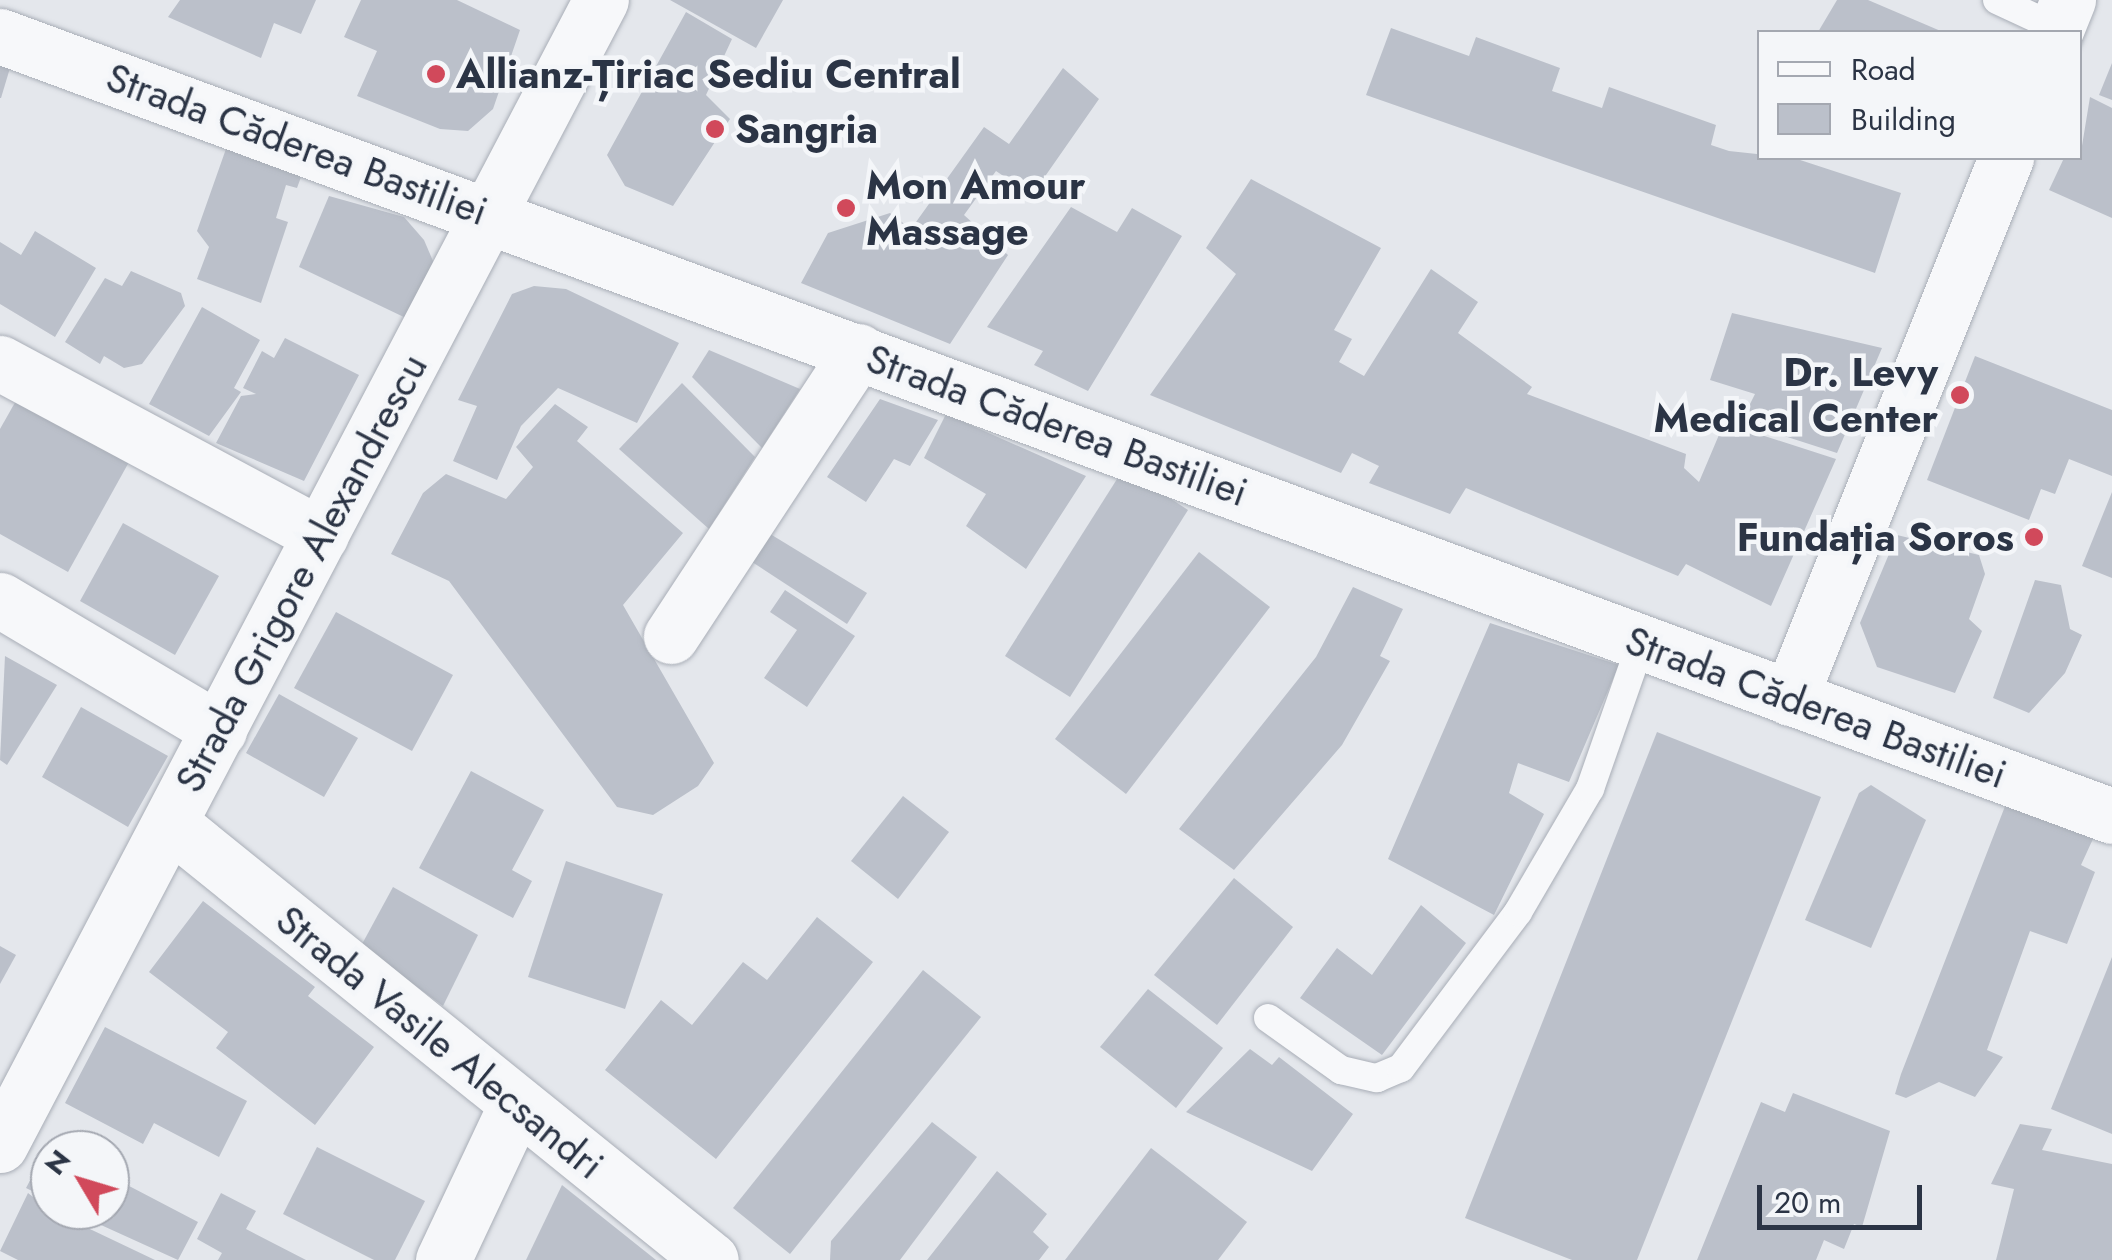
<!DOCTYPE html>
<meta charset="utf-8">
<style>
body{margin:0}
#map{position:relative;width:2112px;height:1260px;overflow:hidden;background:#e4e7ec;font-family:Jost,sans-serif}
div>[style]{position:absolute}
.building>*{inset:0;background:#bbc0ca}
.roads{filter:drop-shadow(0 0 2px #a9aeb7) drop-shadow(0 0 2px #a9aeb7)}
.service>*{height:28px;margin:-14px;padding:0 14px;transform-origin:14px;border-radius:14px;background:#f7f8fa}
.minor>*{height:55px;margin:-27.5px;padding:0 27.5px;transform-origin:27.5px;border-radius:27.5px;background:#f7f8fa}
.tertiary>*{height:55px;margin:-27.5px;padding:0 27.5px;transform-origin:27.5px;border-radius:27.5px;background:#f7f8fa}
.dots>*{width:28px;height:28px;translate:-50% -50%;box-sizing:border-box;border:5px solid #f4f6f9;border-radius:50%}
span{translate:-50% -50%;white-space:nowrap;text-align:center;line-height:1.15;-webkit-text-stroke:9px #f4f6f9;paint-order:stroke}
.poi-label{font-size:40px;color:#2b3445;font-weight:700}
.left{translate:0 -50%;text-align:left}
.right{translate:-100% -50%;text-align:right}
.street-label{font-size:40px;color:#2b3445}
.legend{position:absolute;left:1757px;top:30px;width:325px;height:130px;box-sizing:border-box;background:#f4f6f9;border:2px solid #a4a8b1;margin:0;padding:12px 18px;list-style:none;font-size:30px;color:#2b3445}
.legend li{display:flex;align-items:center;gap:20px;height:50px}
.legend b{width:50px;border:2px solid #a4a8b1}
.north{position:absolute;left:30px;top:1130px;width:100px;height:100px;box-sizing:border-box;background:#f4f6f9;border:2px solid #a4a8b1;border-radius:50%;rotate:308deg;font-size:28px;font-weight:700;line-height:40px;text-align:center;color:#2b3445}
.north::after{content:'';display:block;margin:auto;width:35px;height:45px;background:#d1495b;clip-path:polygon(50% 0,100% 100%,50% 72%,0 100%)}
.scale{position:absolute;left:1757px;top:1185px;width:165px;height:45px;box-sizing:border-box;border:5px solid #2b3445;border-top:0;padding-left:12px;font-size:30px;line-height:35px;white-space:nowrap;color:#2b3445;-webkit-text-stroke:8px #f4f6f9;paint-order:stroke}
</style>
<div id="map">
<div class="building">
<div style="clip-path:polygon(180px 0,316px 0,301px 34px,274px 23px,261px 58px,168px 17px)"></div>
<div style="clip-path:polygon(361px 0,457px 0,520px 30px,493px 109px,468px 131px,440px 129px,357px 96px,377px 51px,344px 37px)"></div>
<div style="clip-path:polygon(670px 0,783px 0,756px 48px)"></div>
<div style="clip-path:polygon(1837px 0,1868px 0,1943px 32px,1818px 32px)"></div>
<div style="clip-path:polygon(686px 12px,732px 39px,706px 95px,730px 119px,673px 206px,625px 186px,607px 155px)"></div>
<div style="clip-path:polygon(1391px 28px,1469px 56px,1476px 37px,1560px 68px,1552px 91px,1602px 108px,1609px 87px,1716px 125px,1711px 145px,1729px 151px,1794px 158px,1901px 193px,1875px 273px,1366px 95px)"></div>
<div style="clip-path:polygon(2112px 63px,2112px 100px,2099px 95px)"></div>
<div style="clip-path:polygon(0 65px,10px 68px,1px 98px,0 98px)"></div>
<div style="clip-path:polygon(1063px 68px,1099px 99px,1032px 195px,996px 171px,964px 215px,1008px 255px,950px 344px,801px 283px,828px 233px,890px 213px,911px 229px,984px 127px,1009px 144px)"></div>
<div style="clip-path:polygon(2090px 97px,2112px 108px,2112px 218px,2049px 190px,2064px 158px,2080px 158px)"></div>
<div style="clip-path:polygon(233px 129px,309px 155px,297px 188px,286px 185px,276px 218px,288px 222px,261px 303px,197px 279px,209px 247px,197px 231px)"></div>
<div style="clip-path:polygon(1251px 179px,1381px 248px,1334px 330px,1352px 339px,1339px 362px,1364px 376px,1431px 269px,1478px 302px,1458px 333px,1532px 387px,1527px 394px,1686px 454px,1684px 468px,1699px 482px,1724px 423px,1836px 459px,1771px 606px,1686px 564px,1678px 576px,1466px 488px,1450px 514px,1369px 483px,1379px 466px,1352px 453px,1341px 473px,1150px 395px,1236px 274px,1206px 248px)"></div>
<div style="clip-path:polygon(329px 196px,404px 217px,424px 240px,436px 268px,408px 319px,299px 267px)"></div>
<div style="clip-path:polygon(1071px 207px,1117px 232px,1132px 208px,1182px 236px,1088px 391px,1034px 365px,1043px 351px,987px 327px)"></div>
<div style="clip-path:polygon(35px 231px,96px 268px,55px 337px,0 304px,0 242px,21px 255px)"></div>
<div style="clip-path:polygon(131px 271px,181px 293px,185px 306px,142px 364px,124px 368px,104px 356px,100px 364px,65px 342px,105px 278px,122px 286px)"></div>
<div style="clip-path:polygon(534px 286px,566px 289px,679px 343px,637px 423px,558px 388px,521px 426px,497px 480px,453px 461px,477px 406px,458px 400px,512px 294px)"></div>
<div style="clip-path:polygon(202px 307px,260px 340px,234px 388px,241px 392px,209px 436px,149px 404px)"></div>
<div style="clip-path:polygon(1732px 313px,1882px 348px,1837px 453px,1741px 422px,1755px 394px,1710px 380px)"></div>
<div style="clip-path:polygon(285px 338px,359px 375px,304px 481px,216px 443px,241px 396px,256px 394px,243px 388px,262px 351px,274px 358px)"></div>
<div style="clip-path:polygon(709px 350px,800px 389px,762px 448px,692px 377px)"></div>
<div style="clip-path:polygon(1975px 356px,2112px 410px,2112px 476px,2069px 459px,2055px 494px,2041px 489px,2029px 520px,1927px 480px)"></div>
<div style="clip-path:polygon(682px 383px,755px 457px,709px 529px,619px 449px)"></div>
<div style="clip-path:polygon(17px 399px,129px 462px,68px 572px,0 534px,0 429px)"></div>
<div style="clip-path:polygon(880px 399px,938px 420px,910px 466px,894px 459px,866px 502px,827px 477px)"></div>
<div style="clip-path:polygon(555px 404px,588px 427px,577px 441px,683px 533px,623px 605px,714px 763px,698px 786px,653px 815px,617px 807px,449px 581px,391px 554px,423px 493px,446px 474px,506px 499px,533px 467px,516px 447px)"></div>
<div style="clip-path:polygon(946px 414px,1086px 476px,1026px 569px,966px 526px,986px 494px,924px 458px)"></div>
<div style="clip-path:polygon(1124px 468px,1188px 510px,1070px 697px,1005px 656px)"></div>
<div style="clip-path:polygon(2112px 492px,2112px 578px,2082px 566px)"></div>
<div style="clip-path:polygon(123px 523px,219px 576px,175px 655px,80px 601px)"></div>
<div style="clip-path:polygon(762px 529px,867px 593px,847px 624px,743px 556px)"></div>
<div style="clip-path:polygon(1897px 535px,1979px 555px,1985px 574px,1969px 619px,1982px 631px,1955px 693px,1877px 667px,1860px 623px)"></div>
<div style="clip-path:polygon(1199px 552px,1270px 607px,1126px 794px,1055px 739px)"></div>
<div style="clip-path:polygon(2035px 580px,2061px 585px,2070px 629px,2082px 635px,2065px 673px,2029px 713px,1993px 698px)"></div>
<div style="clip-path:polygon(1353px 587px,1403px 609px,1380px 656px,1390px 661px,1342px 745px,1234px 870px,1179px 829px,1316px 657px)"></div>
<div style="clip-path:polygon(785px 590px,855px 636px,807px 707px,764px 678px,797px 630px,770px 612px)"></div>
<div style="clip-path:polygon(336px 612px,453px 675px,412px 751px,294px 688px)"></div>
<div style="clip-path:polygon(1490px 623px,1619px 665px,1569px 782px,1518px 763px,1509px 793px,1544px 814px,1494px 915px,1388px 859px)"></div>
<div style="clip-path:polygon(5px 656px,57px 685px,7px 765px,0 760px)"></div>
<div style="clip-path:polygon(279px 694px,358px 738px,324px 797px,246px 753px)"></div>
<div style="clip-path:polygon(81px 707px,168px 756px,128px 827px,42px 777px)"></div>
<div style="clip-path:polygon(1657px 732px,1821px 797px,1637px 1260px,1572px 1260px,1465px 1218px)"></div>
<div style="clip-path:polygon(471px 771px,544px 810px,512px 870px,532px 881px,513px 918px,419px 868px)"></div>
<div style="clip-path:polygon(1871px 785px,1926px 820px,1871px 948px,1805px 920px,1859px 793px)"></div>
<div style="clip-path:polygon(903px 796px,949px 832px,898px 899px,851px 861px)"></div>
<div style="clip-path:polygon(2009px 796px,2098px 828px,2081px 865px,2095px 872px,2067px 944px,2030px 931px,1987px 1050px,2003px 1057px,1975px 1097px,1939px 1082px,1906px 1098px,1895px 1094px,1901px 1074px)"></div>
<div style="clip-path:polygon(566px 861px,663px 894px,625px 1009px,528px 977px)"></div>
<div style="clip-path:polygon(1234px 878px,1293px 927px,1217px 1025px,1154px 975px)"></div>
<div style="clip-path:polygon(393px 887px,478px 935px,443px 1006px,361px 946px)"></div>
<div style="clip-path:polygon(203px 901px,315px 987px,308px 996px,374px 1047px,315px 1125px,216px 1048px,228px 1032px,149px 972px)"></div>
<div style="clip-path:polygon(1421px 905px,1466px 943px,1382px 1055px,1300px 998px,1337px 948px,1372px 975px)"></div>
<div style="clip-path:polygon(817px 917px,873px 962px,716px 1159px,605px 1070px,661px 1000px,692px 1025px,743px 962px,767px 980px)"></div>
<div style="clip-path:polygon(0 946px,16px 955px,0 984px)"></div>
<div style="clip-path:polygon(2112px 957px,2112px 1134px,2051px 1109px)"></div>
<div style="clip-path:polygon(923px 970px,981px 1017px,790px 1254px,733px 1208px)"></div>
<div style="clip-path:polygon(1148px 989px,1223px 1048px,1176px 1108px,1100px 1047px)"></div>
<div style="clip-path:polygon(105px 1027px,247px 1101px,219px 1157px,154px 1123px,143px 1144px,65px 1103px)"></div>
<div style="clip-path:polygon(1250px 1049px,1272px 1065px,1279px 1057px,1353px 1114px,1312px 1171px,1186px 1112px)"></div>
<div style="clip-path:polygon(1793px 1093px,1890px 1131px,1862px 1227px,1854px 1224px,1844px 1249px,1824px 1240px,1816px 1260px,1697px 1260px,1761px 1102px,1785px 1112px)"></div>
<div style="clip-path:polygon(932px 1122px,977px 1157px,900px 1260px,830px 1260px,831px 1241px)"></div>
<div style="clip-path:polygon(2020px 1124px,2052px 1129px,2042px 1150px,2112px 1164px,2112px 1260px,1996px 1260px,2014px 1189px,1991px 1184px)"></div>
<div style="clip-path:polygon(50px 1143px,59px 1150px,50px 1150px,50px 1200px,26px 1188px)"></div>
<div style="clip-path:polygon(317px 1147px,425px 1201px,395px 1260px,374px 1260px,283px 1214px)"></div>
<div style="clip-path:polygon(1151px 1148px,1247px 1222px,1218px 1260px,1065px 1260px)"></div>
<div style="clip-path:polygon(997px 1171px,1047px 1214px,1033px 1232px,1049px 1247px,1039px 1260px,927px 1260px)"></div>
<div style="clip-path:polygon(110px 1176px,198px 1222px,178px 1260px,68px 1210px,110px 1210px)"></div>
<div style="clip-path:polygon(562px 1185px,656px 1260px,526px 1260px)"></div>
<div style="clip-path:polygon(28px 1193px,50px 1210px,155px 1260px,18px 1260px,0 1251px)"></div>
<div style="clip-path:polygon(221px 1193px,256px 1211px,246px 1229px,306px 1260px,218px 1260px,222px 1253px,197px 1239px)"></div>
</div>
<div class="roads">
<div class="service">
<div style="left:1997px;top:0;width:66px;rotate:25deg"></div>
<div style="left:1268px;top:1018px;width:90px;rotate:35.5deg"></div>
<div style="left:1341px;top:1070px;width:37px;rotate:13deg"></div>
<div style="left:1377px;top:1078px;width:26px;rotate:-23deg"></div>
<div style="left:1401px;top:1068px;width:195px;rotate:-53.1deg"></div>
<div style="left:1518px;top:912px;width:143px;rotate:-59.7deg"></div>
<div style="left:1590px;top:789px;width:155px;rotate:-70.7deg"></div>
</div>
<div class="minor">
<div style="left:2055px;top:32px;width:35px;rotate:-68deg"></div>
<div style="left:0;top:363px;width:364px;rotate:28.2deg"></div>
<div style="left:0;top:600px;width:255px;rotate:30.7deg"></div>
<div style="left:671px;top:636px;width:341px;rotate:-56.7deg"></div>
<div style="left:1790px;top:698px;width:582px;rotate:-68.2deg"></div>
<div style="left:170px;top:823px;width:695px;rotate:38.93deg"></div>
<div style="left:0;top:1145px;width:1293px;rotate:-62.31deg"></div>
<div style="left:443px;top:1260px;width:171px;rotate:-64.8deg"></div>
</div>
<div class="tertiary">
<div style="left:0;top:36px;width:2251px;rotate:20.27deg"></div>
</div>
</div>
<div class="dots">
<div style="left:436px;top:74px;background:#d1495b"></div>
<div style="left:715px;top:129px;background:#d1495b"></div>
<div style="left:846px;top:208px;background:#d1495b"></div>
<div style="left:1960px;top:395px;background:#d1495b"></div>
<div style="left:2034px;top:537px;background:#d1495b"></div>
</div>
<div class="poi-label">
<span class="left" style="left:456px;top:74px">Allianz-Țiriac Sediu Central</span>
<span class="left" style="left:735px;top:129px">Sangria</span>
<span class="left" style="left:866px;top:208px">Mon Amour<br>Massage</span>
<span class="right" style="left:1938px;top:395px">Dr. Levy<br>Medical Center</span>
<span class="right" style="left:2014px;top:537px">Fundația Soros</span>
</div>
<div class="street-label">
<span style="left:297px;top:144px;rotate:20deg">Strada Căderea Bastiliei</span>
<span style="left:1057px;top:425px;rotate:20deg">Strada Căderea Bastiliei</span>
<span style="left:301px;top:573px;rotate:-62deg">Strada Grigore Alexandrescu</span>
<span style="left:1816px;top:707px;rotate:20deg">Strada Căderea Bastiliei</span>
<span style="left:440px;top:1042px;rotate:39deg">Strada Vasile Alecsandri</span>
</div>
<ul class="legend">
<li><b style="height:12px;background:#f7f8fa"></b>Road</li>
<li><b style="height:28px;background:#bbc0ca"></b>Building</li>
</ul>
<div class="north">N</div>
<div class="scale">20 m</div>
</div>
